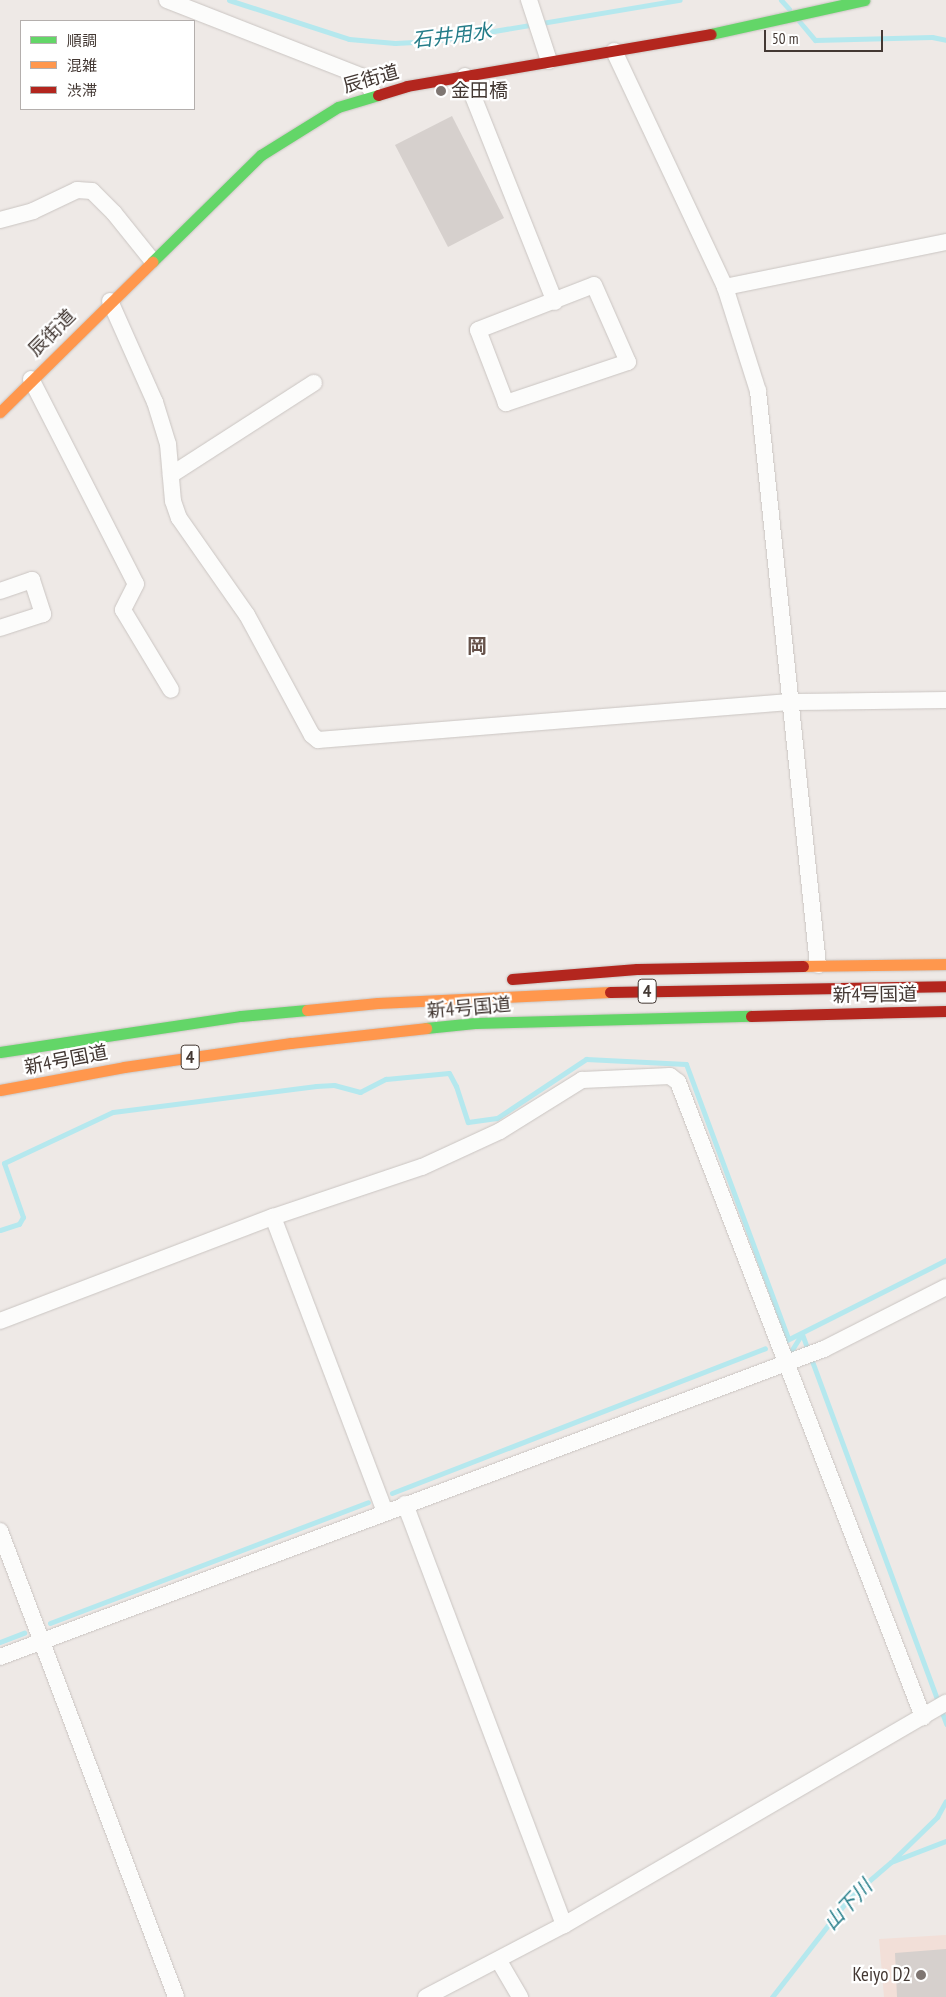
<!DOCTYPE html>
<meta charset="utf-8">
<style>
body{margin:0}
#map{position:relative;width:946px;height:1997px;overflow:hidden;background:#eee9e6;font-family:"PT Sans Narrow","Noto Sans JP",sans-serif}
div>[style]{position:absolute}
.commercial>*{inset:0;background:#f2dfd8}
.stream>*{height:5px;margin:-2.5px;padding:0 2.5px;transform-origin:2.5px;border-radius:2.5px;background:#b5e8ee}
.building>*{inset:0;background:#d6d0cd}
.roads{filter:drop-shadow(0 0 1px #cac5c2) drop-shadow(0 0 1px #cac5c2)}
.street>*{height:16px;margin:-8px;padding:0 8px;transform-origin:8px;border-radius:8px;background:#fcfcfb}
.fast>*{height:11px;margin:-5.5px;padding:0 5.5px;transform-origin:5.5px;border-radius:5.5px;background:#63d668}
.slow>*{height:11px;margin:-5.5px;padding:0 5.5px;transform-origin:5.5px;border-radius:5.5px;background:#ff974d}
.jam>*{height:11px;margin:-5.5px;padding:0 5.5px;transform-origin:5.5px;border-radius:5.5px;background:#b3261e}
.dots>*{width:14px;height:14px;translate:-50% -50%;box-sizing:border-box;border:2px solid #fff;border-radius:50%}
span{translate:-50% -50%;white-space:nowrap;text-align:center;line-height:1.15;-webkit-text-stroke:4.5px #fff;paint-order:stroke}
.shield-label span{padding:1px 4px;background:#fff;border:1px solid;border-radius:4px;-webkit-text-stroke-width:0}
.shield-label{font-size:18px;color:#433833;font-weight:700}
.street-label{font-size:19px;color:#433833}
.poi-label{font-size:19px;color:#433833}
.left{translate:0 -50%;text-align:left}
.right{translate:-100% -50%;text-align:right}
.water-label{font-size:20px;color:#247c88;font-style:italic}
.neighbourhood-label{font-size:20px;color:#66524a;font-weight:700}
.legend{position:absolute;left:20px;top:20px;width:175px;height:90px;box-sizing:border-box;background:#fff;border:1px solid #b4afad;margin:0;padding:6px 9px;list-style:none;font-size:15px;color:#433833}
.legend li{display:flex;align-items:center;gap:10px;height:25px}
.legend b{width:25px;border:1px solid #b4afad}
.scale{position:absolute;left:764px;top:30px;width:119px;height:22px;box-sizing:border-box;border:2px solid #433833;border-top:0;padding-left:6px;font-size:15px;line-height:18px;white-space:nowrap;color:#433833;-webkit-text-stroke:4px #fff;paint-order:stroke}
</style>
<div id="map">
<div class="commercial">
<div style="clip-path:polygon(946px 1935px,946px 1997px,884px 1997px,879px 1939px)"></div>
</div>
<div class="stream">
<div style="left:229px;top:0;width:126px;rotate:18deg"></div>
<div style="left:349px;top:39px;width:46px;rotate:5deg"></div>
<div style="left:395px;top:43px;width:39px;rotate:-3deg"></div>
<div style="left:434px;top:41px;width:249px;rotate:-9.5deg"></div>
<div style="left:781px;top:0;width:12px;rotate:48deg"></div>
<div style="left:799px;top:21px;width:25px;rotate:50deg"></div>
<div style="left:815px;top:40px;width:117px;rotate:-1.5deg"></div>
<div style="left:932px;top:37px;width:14px;rotate:12deg"></div>
<div style="left:0;top:1230px;width:20px;rotate:-18deg"></div>
<div style="left:19px;top:1224px;width:8px;rotate:-60deg"></div>
<div style="left:23px;top:1217px;width:57px;rotate:-109.4deg"></div>
<div style="left:4px;top:1163px;width:120px;rotate:-25.1deg"></div>
<div style="left:113px;top:1112px;width:205px;rotate:-7.3deg"></div>
<div style="left:316px;top:1086px;width:18px;rotate:-3deg"></div>
<div style="left:334px;top:1085px;width:27px;rotate:15deg"></div>
<div style="left:360px;top:1092px;width:29px;rotate:-27deg"></div>
<div style="left:386px;top:1079px;width:63px;rotate:-5.4deg"></div>
<div style="left:449px;top:1073px;width:15px;rotate:62deg"></div>
<div style="left:456px;top:1086px;width:38px;rotate:72deg"></div>
<div style="left:468px;top:1122px;width:29px;rotate:-8deg"></div>
<div style="left:497px;top:1118px;width:107px;rotate:-33.5deg"></div>
<div style="left:586px;top:1059px;width:100px;rotate:2.9deg"></div>
<div style="left:686px;top:1064px;width:293px;rotate:69.6deg"></div>
<div style="left:802px;top:1334px;width:416px;rotate:69.7deg"></div>
<div style="left:787px;top:1340px;width:178px;rotate:-26.7deg"></div>
<div style="left:788px;top:1356px;width:26px;rotate:-58deg"></div>
<div style="left:392px;top:1493px;width:400px;rotate:-21.2deg"></div>
<div style="left:50px;top:1623px;width:340px;rotate:-20.8deg"></div>
<div style="left:0;top:1642px;width:26px;rotate:-21deg"></div>
<div style="left:893px;top:1860px;width:62px;rotate:-44.3deg"></div>
<div style="left:937px;top:1817px;width:18px;rotate:-61deg"></div>
<div style="left:772px;top:1997px;width:125px;rotate:-52.1deg"></div>
<div style="left:849px;top:1898px;width:55px;rotate:-40.6deg"></div>
<div style="left:891px;top:1862px;width:59px;rotate:-20.9deg"></div>
</div>
<div class="building">
<div style="clip-path:polygon(452px 116px,504px 218px,448px 247px,395px 145px)"></div>
<div style="clip-path:polygon(946px 1949px,946px 1997px,897px 1997px,895px 1953px)"></div>
</div>
<div class="roads">
<div class="street">
<div style="left:167px;top:0;width:208px;rotate:21.4deg"></div>
<div style="left:361px;top:76px;width:22px;rotate:54deg"></div>
<div style="left:529px;top:0;width:64px;rotate:71.8deg"></div>
<div style="left:614px;top:51px;width:261px;rotate:64.8deg"></div>
<div style="left:725px;top:287px;width:109px;rotate:72.4deg"></div>
<div style="left:758px;top:391px;width:577px;rotate:84.03deg"></div>
<div style="left:465px;top:76px;width:243px;rotate:68.3deg"></div>
<div style="left:0;top:220px;width:34px;rotate:-15deg"></div>
<div style="left:33px;top:211px;width:49px;rotate:-25.5deg"></div>
<div style="left:77px;top:190px;width:15px;rotate:4deg"></div>
<div style="left:92px;top:191px;width:31px;rotate:45deg"></div>
<div style="left:114px;top:213px;width:59px;rotate:51.2deg"></div>
<div style="left:594px;top:285px;width:84px;rotate:66.2deg"></div>
<div style="left:628px;top:362px;width:129px;rotate:161.4deg"></div>
<div style="left:506px;top:403px;width:78px;rotate:-111deg"></div>
<div style="left:478px;top:330px;width:124px;rotate:-21.2deg"></div>
<div style="left:725px;top:287px;width:226px;rotate:-11.5deg"></div>
<div style="left:110px;top:301px;width:111px;rotate:66deg"></div>
<div style="left:155px;top:402px;width:44px;rotate:72.8deg"></div>
<div style="left:168px;top:444px;width:57px;rotate:85deg"></div>
<div style="left:173px;top:501px;width:18px;rotate:71deg"></div>
<div style="left:179px;top:518px;width:118px;rotate:55deg"></div>
<div style="left:247px;top:615px;width:136px;rotate:61.6deg"></div>
<div style="left:312px;top:735px;width:8px;rotate:40deg"></div>
<div style="left:318px;top:740px;width:476px;rotate:-4.6deg"></div>
<div style="left:792px;top:702px;width:154px;rotate:-0.7deg"></div>
<div style="left:31px;top:379px;width:230px;rotate:62.9deg"></div>
<div style="left:136px;top:584px;width:29px;rotate:117deg"></div>
<div style="left:123px;top:610px;width:93px;rotate:59deg"></div>
<div style="left:171px;top:475px;width:170px;rotate:-32.8deg"></div>
<div style="left:0;top:591px;width:34px;rotate:-19deg"></div>
<div style="left:32px;top:580px;width:36px;rotate:72deg"></div>
<div style="left:43px;top:614px;width:45px;rotate:162deg"></div>
<div style="left:273px;top:1217px;width:316px;rotate:69.2deg"></div>
<div style="left:0;top:1321px;width:292px;rotate:-20.9deg"></div>
<div style="left:273px;top:1217px;width:157px;rotate:-18.6deg"></div>
<div style="left:422px;top:1167px;width:86px;rotate:-24.8deg"></div>
<div style="left:500px;top:1131px;width:97px;rotate:-31.9deg"></div>
<div style="left:582px;top:1080px;width:88px;rotate:-2.6deg"></div>
<div style="left:670px;top:1076px;width:10px;rotate:37deg"></div>
<div style="left:678px;top:1082px;width:681px;rotate:68.9deg"></div>
<div style="left:405px;top:1504px;width:450px;rotate:69.3deg"></div>
<div style="left:0;top:1531px;width:498px;rotate:69.3deg"></div>
<div style="left:0;top:1657px;width:880px;rotate:-20.5deg"></div>
<div style="left:824px;top:1349px;width:137px;rotate:-26.9deg"></div>
<div style="left:499px;top:1961px;width:42px;rotate:59.7deg"></div>
<div style="left:426px;top:1997px;width:156px;rotate:-27.6deg"></div>
<div style="left:564px;top:1925px;width:442px;rotate:-30.2deg"></div>
</div>
<div class="fast">
<div style="left:711px;top:34px;width:157px;rotate:-12.5deg"></div>
<div style="left:152px;top:262px;width:153px;rotate:-44.5deg"></div>
<div style="left:261px;top:155px;width:91px;rotate:-31.9deg"></div>
<div style="left:338px;top:107px;width:42px;rotate:-16.7deg"></div>
<div style="left:426px;top:1028px;width:49px;rotate:-5.8deg"></div>
<div style="left:475px;top:1023px;width:276px;rotate:-1.5deg"></div>
<div style="left:0;top:1052px;width:244px;rotate:-8.5deg"></div>
<div style="left:241px;top:1016px;width:66px;rotate:-5.2deg"></div>
</div>
<div class="slow">
<div style="left:0;top:412px;width:214px;rotate:-44.6deg"></div>
<div style="left:803px;top:966px;width:143px;rotate:-0.8deg"></div>
<div style="left:307px;top:1010px;width:71px;rotate:-5.6deg"></div>
<div style="left:378px;top:1003px;width:232px;rotate:-2.7deg"></div>
<div style="left:0;top:1090px;width:126px;rotate:-10.5deg"></div>
<div style="left:124px;top:1067px;width:169px;rotate:-8.2deg"></div>
<div style="left:291px;top:1043px;width:136px;rotate:-6.3deg"></div>
</div>
<div class="jam">
<div style="left:378px;top:95px;width:30px;rotate:-17deg"></div>
<div style="left:407px;top:86px;width:308px;rotate:-9.7deg"></div>
<div style="left:512px;top:979px;width:125px;rotate:-4.6deg"></div>
<div style="left:637px;top:969px;width:166px;rotate:-1deg"></div>
<div style="left:610px;top:992px;width:336px;rotate:-1deg"></div>
<div style="left:751px;top:1016px;width:195px;rotate:-1.5deg"></div>
</div>
</div>
<div class="dots">
<div style="left:441px;top:91px;background:#7f7672"></div>
<div style="left:921px;top:1975px;background:#7f7672"></div>
</div>
<div class="shield-label">
<span style="left:647px;top:991px">4</span>
<span style="left:190px;top:1057px">4</span>
</div>
<div class="street-label">
<span style="left:371px;top:79px;rotate:-16deg">辰街道</span>
<span style="left:52px;top:333px;rotate:-45deg">辰街道</span>
<span style="left:875px;top:995px;rotate:-1deg">新4号国道</span>
<span style="left:469px;top:1008px;rotate:-5deg">新4号国道</span>
<span style="left:66px;top:1060px;rotate:-11deg">新4号国道</span>
</div>
<div class="poi-label">
<span class="left" style="left:451px;top:91px">金田橋</span>
<span class="right" style="left:911px;top:1975px">Keiyo D2</span>
</div>
<div class="water-label">
<span style="left:452px;top:36px;rotate:-7deg">石井用水</span>
<span style="left:848px;top:1905px;rotate:-47deg">山下川</span>
</div>
<div class="neighbourhood-label">
<span style="left:477px;top:646px">岡</span>
</div>
<ul class="legend">
<li><b style="height:6px;background:#63d668"></b>順調</li>
<li><b style="height:6px;background:#ff974d"></b>混雑</li>
<li><b style="height:6px;background:#b3261e"></b>渋滞</li>
</ul>
<div class="scale">50 m</div>
</div>
